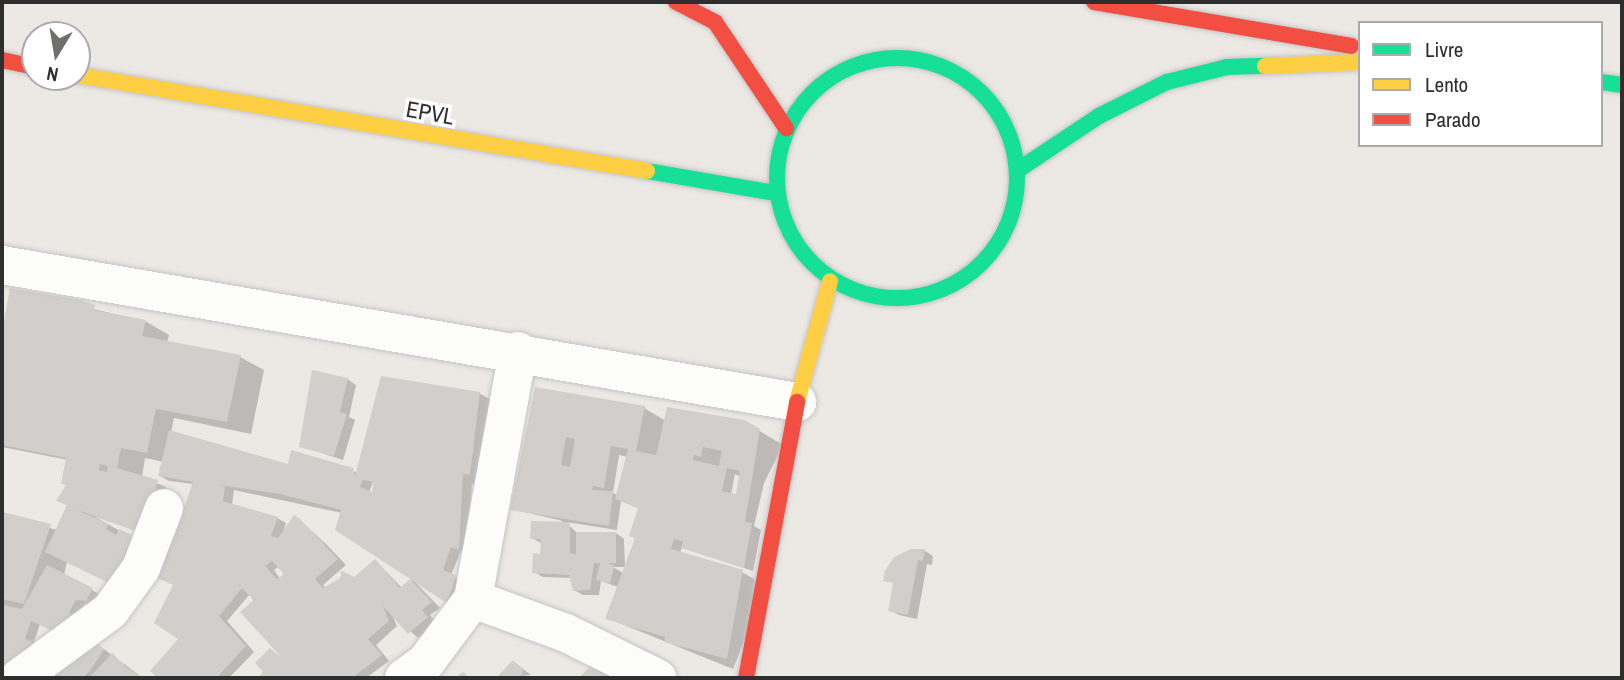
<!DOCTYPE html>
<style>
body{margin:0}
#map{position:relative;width:1624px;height:680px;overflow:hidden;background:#ece8e4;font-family:"Archivo Narrow",sans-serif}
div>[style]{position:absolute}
.shadow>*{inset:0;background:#0003}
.building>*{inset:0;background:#d1cecb}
.roads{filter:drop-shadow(0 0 2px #c5c4c5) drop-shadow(0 0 2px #c5c4c5)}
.street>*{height:38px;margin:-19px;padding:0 19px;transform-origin:19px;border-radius:19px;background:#fcfcfb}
.fast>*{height:16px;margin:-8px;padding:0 8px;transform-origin:8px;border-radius:8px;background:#16e098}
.fast>.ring{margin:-8px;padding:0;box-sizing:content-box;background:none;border:16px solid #16e098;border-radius:50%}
.slow>*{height:16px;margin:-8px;padding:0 8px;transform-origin:8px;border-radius:8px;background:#ffcf43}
.jam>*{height:16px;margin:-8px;padding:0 8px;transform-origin:8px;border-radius:8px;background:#f24e42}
span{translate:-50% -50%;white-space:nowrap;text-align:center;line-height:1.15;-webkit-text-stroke:7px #fff;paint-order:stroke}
.street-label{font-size:23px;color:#2e2e2e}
.frame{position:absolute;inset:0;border:4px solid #2e2e2e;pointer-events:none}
.legend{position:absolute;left:1358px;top:21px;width:245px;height:126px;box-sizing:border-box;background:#fff;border:2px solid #ababab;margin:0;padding:9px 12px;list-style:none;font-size:21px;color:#2e2e2e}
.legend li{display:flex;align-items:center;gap:14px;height:35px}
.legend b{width:35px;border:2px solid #ababab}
.north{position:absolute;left:21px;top:21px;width:70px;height:70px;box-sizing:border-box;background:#fff;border:2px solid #ababab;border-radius:50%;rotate:191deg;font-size:19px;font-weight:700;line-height:28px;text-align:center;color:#2e2e2e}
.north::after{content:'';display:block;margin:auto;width:24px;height:32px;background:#706f6e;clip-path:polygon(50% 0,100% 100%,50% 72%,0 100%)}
</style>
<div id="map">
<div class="shadow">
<div style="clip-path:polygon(evenodd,11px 290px,145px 321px,169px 335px,167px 342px,240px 357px,264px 370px,251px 434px,174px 418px,171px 433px,289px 466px,357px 472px,383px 378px,479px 393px,503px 407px,493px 488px,472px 484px,467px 554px,461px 551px,451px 575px,464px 582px,456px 607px,415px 582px,440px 608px,430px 615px,436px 623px,418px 638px,392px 615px,397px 626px,376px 645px,389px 661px,366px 678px,260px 678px,266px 673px,270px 650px,283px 658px,250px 594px,227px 621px,254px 652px,229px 678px,158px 678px,181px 639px,175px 586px,176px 534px,194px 484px,169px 481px,160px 476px,164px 462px,145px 458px,142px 477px,166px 487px,153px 537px,94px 516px,120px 531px,119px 587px,67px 562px,64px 575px,101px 595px,95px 605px,85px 604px,61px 634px,40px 624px,33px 645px,2px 678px,2px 514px,57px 530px,69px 506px,59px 501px,67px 486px,68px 460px,2px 447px,2px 340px,11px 290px,375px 478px,374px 494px,369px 492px,375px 478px,11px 290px,234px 490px,342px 513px,413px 579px,402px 588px,376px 561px,354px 579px,341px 571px,342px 579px,326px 588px,323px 585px,346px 565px,327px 545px,303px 523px,283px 532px,286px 523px,277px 518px,232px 505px,234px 490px,11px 290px,280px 566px,286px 574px,280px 579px,274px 570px,280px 566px)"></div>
<div style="clip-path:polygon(347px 379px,356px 385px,349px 417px,355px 420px,343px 460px,301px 446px)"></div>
<div style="clip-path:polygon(evenodd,644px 408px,666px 421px,744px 422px,783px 445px,764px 483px,754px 526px,761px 530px,753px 571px,682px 547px,680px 553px,742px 572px,766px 586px,733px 669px,607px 618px,618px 587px,601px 581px,599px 595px,583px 595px,574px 590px,572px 578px,543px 577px,534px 572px,542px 555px,541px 543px,532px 538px,563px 521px,512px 509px,527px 430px,644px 408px,619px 455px,628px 457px,617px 495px,613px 493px,619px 455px,644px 408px,735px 474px,741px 477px,737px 496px,731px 494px,735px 474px,644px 408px,621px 501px,640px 509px,631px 536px,636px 539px,623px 573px,613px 567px,625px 567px,624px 539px,616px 533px,578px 534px,566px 522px,617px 530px,621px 501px)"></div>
<div style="clip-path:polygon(925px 551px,933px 556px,932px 565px,927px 564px,917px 619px,899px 615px,890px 610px,900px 555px)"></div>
<div style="clip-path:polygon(80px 642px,92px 650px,97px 644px,143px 678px,53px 678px)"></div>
<div style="clip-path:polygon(514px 662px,531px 675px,498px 678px)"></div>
</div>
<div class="building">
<div style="clip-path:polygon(evenodd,10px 288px,81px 300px,95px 305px,94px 310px,146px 320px,142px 336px,241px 355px,227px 422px,156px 409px,147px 453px,121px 448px,117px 468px,158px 480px,144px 534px,75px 509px,109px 524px,106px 529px,116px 535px,119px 529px,141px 539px,123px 568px,118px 565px,109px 583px,45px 552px,67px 505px,56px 501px,66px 485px,61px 484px,66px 458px,2px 445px,2px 331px,10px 288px,100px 464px,108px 466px,107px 472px,99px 470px,100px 464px)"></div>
<div style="clip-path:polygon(312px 370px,348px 378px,340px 412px,347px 414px,334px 456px,299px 447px)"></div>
<div style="clip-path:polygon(evenodd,381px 376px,480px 392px,470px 475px,463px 474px,459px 550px,451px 547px,443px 570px,456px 575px,447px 603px,410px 579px,432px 602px,422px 610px,428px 617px,408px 634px,383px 606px,389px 621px,368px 639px,382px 655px,352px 678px,257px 678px,263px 672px,255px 663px,270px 648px,282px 658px,240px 612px,254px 600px,242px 588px,219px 616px,246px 646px,219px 675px,223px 678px,158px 678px,150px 671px,178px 639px,154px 623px,173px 585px,153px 576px,175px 534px,193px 482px,158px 476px,169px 430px,288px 464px,291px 450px,353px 468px,355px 476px,381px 376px,363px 480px,374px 482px,372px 492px,360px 487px,363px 480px,381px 376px,219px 485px,280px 494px,341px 510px,335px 530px,410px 579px,400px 588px,375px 559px,354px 577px,343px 571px,340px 578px,323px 588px,315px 579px,338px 559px,299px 518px,294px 515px,278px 538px,271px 536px,278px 517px,223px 501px,225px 487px,219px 485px,381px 376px,272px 561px,284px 574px,277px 579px,265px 566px,272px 561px)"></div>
<div style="clip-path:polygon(evenodd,535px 387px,645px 406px,636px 451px,656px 455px,667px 407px,745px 420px,760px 429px,745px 522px,752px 523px,744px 568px,681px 548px,683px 541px,674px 539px,671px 549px,743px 570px,727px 659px,664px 642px,665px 637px,605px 619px,635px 538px,629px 536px,638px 508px,615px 499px,628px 449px,611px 446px,604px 488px,593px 486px,592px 490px,613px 491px,609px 526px,510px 510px,535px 387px,566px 437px,575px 439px,570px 467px,561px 465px,566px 437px,535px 387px,703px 447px,722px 451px,719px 466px,693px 460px,694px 455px,701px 457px,703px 447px,535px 387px,727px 468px,740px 471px,736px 494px,722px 491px,727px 468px)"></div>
<div style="clip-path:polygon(2px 512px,51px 524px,24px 604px,2px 599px)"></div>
<div style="clip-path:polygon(531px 521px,570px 522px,570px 553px,576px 554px,576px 532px,616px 532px,616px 563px,608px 563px,614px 566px,610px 583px,596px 580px,600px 563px,594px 563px,590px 590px,573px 591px,569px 575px,532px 573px,533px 553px,540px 554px,541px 539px,530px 539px)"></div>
<div style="clip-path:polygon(911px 549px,925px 549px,923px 561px,918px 560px,908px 615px,888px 611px,893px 583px,883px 581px,885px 571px,894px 557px)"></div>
<div style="clip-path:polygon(47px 565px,93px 588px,86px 601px,76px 600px,69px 613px,73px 615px,51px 630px,31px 621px,25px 639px,33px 642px,2px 668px,2px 605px,22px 609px)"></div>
<div style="clip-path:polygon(79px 640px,91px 649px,96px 642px,104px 649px,90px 671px,82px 678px,51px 678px)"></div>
<div style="clip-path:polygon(112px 653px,127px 668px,144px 678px,89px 678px)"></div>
<div style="clip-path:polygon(513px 660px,523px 670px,520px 678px,496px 678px)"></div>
<div style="clip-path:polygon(591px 665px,613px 678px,579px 678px)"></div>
<div style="clip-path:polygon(463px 672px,470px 678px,455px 678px)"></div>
</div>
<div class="roads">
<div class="street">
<div style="left:2px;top:265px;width:807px;rotate:9.78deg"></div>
<div style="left:473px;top:599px;width:99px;rotate:20.1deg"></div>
<div style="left:566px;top:633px;width:102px;rotate:26.3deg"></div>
<div style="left:19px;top:678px;width:113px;rotate:-36.4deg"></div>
<div style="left:110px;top:611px;width:53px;rotate:-54.2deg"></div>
<div style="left:141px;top:568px;width:64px;rotate:-69deg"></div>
<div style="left:404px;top:678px;width:27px;rotate:-36deg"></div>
<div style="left:426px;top:662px;width:79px;rotate:-53.3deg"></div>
<div style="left:473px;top:599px;width:252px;rotate:-79.7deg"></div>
</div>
<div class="fast">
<div class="ring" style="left:777px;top:58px;width:224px;height:224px"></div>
<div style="left:1601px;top:82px;width:21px;rotate:8deg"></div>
<div style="left:1021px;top:168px;width:94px;rotate:-33.7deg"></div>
<div style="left:1099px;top:116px;width:76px;rotate:-26.6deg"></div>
<div style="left:1167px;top:82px;width:62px;rotate:-14deg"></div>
<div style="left:1227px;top:67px;width:38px;rotate:-2deg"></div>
<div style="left:647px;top:171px;width:130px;rotate:9.8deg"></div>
</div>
<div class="slow">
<div style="left:1265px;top:66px;width:95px;rotate:-2.4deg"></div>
<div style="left:77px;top:75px;width:578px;rotate:9.56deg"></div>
<div style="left:797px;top:402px;width:125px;rotate:-74.7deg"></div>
</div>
<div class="jam">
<div style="left:676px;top:2px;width:44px;rotate:27.1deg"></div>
<div style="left:715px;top:22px;width:128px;rotate:56.2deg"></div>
<div style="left:1094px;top:2px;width:261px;rotate:9.7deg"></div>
<div style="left:2px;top:60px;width:34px;rotate:12deg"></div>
<div style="left:746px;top:678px;width:281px;rotate:-79.5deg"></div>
</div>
</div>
<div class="street-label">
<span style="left:430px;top:113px;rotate:10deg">EPVL</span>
</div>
<div class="frame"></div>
<ul class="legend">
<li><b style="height:9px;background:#16e098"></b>Livre</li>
<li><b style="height:9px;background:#ffcf43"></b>Lento</li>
<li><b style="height:9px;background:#f24e42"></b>Parado</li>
</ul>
<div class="north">N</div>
</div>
